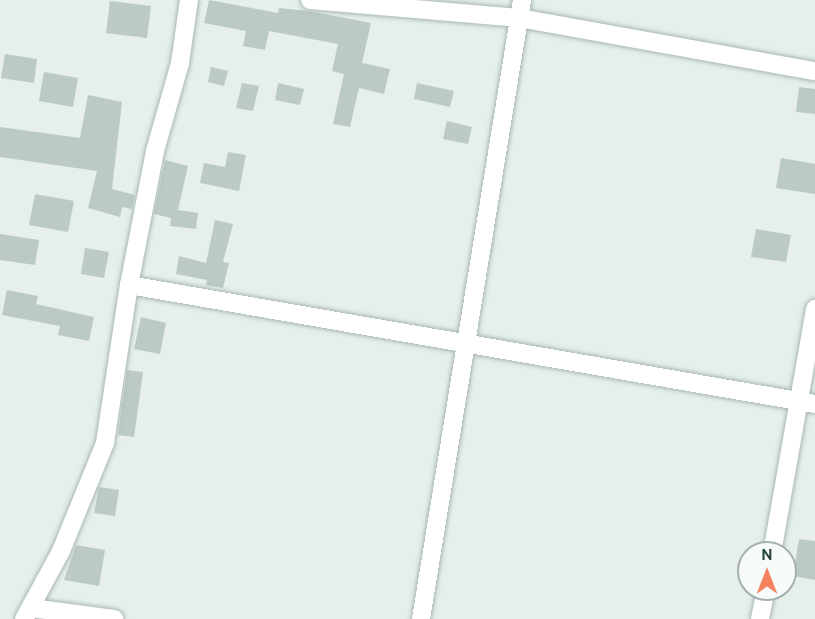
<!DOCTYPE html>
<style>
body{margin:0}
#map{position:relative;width:815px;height:619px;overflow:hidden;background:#e6efeb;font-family:Cabin,sans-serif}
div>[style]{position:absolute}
.building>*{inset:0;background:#bbcac4}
.roads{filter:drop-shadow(0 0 2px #a8b8b2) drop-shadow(0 0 2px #a8b8b2)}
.minor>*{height:18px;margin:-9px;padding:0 9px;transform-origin:9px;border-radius:9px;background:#fff}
span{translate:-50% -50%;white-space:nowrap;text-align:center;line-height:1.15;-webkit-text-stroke:5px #f7fbf9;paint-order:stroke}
.north{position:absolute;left:737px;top:541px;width:60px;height:60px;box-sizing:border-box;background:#f7fbf9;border:2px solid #a3b1ad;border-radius:50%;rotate:0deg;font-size:16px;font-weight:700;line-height:24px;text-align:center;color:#24423a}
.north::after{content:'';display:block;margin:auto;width:21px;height:27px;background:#f4845f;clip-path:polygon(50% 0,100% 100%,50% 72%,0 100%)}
</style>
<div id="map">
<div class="building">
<div style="clip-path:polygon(209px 0,278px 13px,279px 8px,309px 11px,371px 23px,362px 63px,390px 69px,384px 94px,359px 88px,350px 127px,333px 124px,344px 74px,332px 71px,338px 44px,269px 31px,265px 50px,243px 46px,246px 31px,204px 23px)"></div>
<div style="clip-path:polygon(110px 1px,151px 6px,147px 38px,106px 33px)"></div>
<div style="clip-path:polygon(5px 54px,37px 59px,34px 83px,1px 78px)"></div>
<div style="clip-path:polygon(211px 67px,228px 71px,224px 86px,208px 82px)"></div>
<div style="clip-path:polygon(44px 72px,78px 78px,73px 107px,39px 101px)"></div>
<div style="clip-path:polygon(242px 83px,259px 86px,253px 111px,236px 108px)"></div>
<div style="clip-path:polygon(278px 83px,304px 89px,300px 105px,275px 100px)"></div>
<div style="clip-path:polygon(417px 83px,454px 91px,450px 107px,414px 99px)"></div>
<div style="clip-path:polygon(799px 87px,815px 89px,815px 114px,796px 112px)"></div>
<div style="clip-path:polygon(88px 95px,122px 102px,112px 189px,135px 195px,132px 209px,122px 207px,120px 217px,88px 208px,97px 171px,0 157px,0 127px,80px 138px)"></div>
<div style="clip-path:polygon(447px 121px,472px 127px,468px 144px,443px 139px)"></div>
<div style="clip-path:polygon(228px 152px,246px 155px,239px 191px,200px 183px,204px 163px,225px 167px)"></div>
<div style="clip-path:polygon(781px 158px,815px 164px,815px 194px,776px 188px)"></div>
<div style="clip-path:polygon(165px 160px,188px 166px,178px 210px,198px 213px,196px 229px,170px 226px,171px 218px,154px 214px)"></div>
<div style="clip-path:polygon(35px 194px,74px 201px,68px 232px,29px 225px)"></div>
<div style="clip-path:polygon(215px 220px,233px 224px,223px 262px,229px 263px,223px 288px,206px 285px,207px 280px,176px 274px,179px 256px,206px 263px)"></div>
<div style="clip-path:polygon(756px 229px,791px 235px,786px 262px,751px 257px)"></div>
<div style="clip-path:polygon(0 234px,39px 240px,35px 265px,0 260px)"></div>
<div style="clip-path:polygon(85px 248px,109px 252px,104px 278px,81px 274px)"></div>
<div style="clip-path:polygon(7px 290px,38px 296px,36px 304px,94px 317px,89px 341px,58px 335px,60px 326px,2px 315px)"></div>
<div style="clip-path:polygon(141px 317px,166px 323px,160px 354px,134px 349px)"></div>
<div style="clip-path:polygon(127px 370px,143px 372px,134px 437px,118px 435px)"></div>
<div style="clip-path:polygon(99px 487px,119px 490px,115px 516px,94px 513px)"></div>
<div style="clip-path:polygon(799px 539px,815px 541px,815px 580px,793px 576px)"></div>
<div style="clip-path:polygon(76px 545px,105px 550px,99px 586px,64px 580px)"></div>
</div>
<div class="roads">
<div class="minor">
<div style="left:310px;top:0;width:210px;rotate:4.9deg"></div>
<div style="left:519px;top:18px;width:301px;rotate:10.2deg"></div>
<div style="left:129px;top:285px;width:696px;rotate:9.84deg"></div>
<div style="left:772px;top:553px;width:248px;rotate:-80deg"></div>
<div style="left:31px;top:608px;width:84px;rotate:7.5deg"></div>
<div style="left:24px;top:619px;width:77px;rotate:-61.4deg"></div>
<div style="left:61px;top:551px;width:117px;rotate:-67.8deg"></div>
<div style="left:105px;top:443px;width:160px;rotate:-81.4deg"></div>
<div style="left:129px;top:285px;width:136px;rotate:-79deg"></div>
<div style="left:155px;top:151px;width:91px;rotate:-74.1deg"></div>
<div style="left:180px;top:63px;width:64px;rotate:-81.9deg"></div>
<div style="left:421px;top:619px;width:627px;rotate:-80.73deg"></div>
<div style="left:760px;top:619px;width:31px;rotate:-79deg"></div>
</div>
</div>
<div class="north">N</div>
</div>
